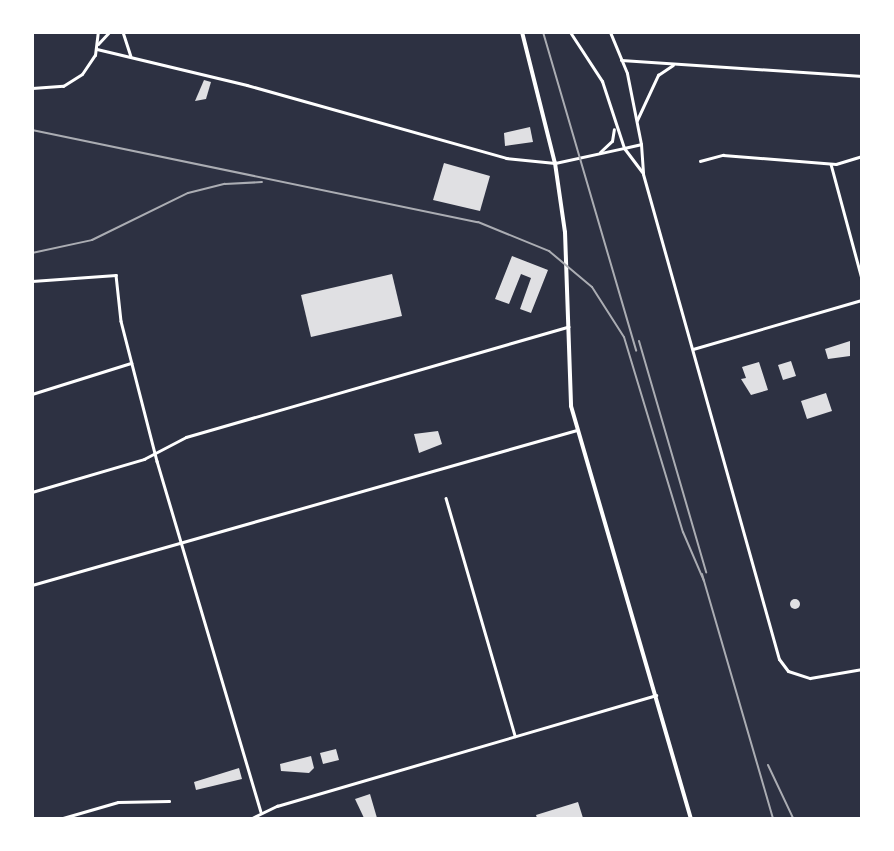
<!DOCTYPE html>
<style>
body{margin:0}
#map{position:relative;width:894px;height:851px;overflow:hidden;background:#2d3142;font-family:Barlow,sans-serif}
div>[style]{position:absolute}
.building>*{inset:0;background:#e0e0e3}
.round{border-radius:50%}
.minor>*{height:2.5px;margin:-1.25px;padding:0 1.25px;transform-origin:1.25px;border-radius:1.25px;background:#fff}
.tertiary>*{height:3px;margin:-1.5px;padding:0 1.5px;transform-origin:1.5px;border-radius:1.5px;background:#fff}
.secondary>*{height:4px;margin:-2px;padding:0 2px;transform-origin:2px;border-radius:2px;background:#fff}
.rail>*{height:2px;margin:-1px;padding:0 1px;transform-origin:1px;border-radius:1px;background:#abadb3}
span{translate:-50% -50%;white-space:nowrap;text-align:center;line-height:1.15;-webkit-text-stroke:5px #fff;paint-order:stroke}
.frame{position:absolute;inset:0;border:34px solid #fff;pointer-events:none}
</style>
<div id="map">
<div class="building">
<div style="clip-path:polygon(204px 80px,211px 82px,206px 99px,195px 101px)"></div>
<div style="clip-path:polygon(530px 127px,533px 142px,505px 146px,504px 133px)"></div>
<div style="clip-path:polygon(444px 163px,490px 176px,480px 211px,433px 200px)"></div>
<div style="clip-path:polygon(512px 256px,548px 270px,531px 313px,520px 309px,531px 278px,521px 274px,509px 304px,495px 299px)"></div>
<div style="clip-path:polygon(392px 274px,402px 316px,311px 337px,301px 295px)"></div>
<div style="clip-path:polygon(850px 341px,850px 356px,828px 359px,825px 349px)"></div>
<div style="clip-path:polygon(791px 361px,796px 376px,783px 380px,778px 365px)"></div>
<div style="clip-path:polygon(759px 362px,768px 390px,751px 395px,741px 379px,746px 378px,742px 367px)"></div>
<div style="clip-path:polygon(826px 393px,832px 411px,807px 419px,801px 401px)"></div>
<div style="clip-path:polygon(438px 431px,442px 444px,419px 453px,414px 434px)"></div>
<div class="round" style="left:790px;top:599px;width:10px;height:10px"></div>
<div style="clip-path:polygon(336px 749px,339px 760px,323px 764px,320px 753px)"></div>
<div style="clip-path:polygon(311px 756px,314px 768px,309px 773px,281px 771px,280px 764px)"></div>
<div style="clip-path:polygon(239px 768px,242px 779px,196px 790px,194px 782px)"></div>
<div style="clip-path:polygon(370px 794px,377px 818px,364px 818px,355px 799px)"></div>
<div style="clip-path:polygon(578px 802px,583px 818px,537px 818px,536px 815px)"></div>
</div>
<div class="minor">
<div style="left:123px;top:32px;width:25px;rotate:72deg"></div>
<div style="left:97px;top:49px;width:154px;rotate:13.5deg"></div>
<div style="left:247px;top:85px;width:269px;rotate:15.7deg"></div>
<div style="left:506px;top:158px;width:49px;rotate:5.8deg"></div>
<div style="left:700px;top:161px;width:24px;rotate:-15deg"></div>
<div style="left:723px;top:155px;width:113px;rotate:4.6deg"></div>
<div style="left:836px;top:164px;width:27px;rotate:-17deg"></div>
<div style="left:831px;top:164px;width:119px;rotate:74.9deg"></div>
<div style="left:32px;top:281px;width:84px;rotate:-4.1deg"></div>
<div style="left:116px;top:275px;width:46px;rotate:83.8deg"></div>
<div style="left:121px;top:321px;width:145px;rotate:75.6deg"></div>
<div style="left:157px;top:461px;width:365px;rotate:73.5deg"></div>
<div style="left:693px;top:349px;width:176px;rotate:-16.2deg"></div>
<div style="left:32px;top:394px;width:104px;rotate:-17.4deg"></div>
<div style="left:32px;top:492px;width:117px;rotate:-16.4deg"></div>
<div style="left:144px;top:459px;width:47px;rotate:-27.6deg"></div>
<div style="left:186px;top:437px;width:398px;rotate:-16.1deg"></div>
<div style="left:446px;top:498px;width:248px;rotate:73.8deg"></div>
<div style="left:32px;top:585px;width:567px;rotate:-15.88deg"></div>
<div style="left:63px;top:818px;width:57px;rotate:-16.2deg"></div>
<div style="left:118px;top:802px;width:51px;rotate:-1.1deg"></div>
<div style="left:252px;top:818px;width:28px;rotate:-26deg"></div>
<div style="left:277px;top:806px;width:395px;rotate:-16.3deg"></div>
</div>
<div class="tertiary">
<div style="left:570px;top:32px;width:59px;rotate:56.9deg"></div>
<div style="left:602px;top:81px;width:71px;rotate:71.8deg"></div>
<div style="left:624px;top:148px;width:17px;rotate:-13deg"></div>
<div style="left:641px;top:144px;width:72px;rotate:-101.2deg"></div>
<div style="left:627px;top:73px;width:44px;rotate:-112.5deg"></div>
<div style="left:98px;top:44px;width:16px;rotate:-47deg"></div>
<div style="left:621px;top:60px;width:242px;rotate:3.8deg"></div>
<div style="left:32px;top:88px;width:31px;rotate:-4deg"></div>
<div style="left:63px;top:86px;width:22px;rotate:-32deg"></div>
<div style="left:82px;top:74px;width:23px;rotate:-56deg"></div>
<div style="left:95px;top:55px;width:23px;rotate:-83deg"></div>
<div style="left:637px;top:120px;width:50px;rotate:-65deg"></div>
<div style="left:658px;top:75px;width:18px;rotate:-34deg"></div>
<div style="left:641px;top:144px;width:30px;rotate:86deg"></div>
<div style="left:643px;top:174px;width:504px;rotate:74.34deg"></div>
<div style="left:779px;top:659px;width:15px;rotate:53deg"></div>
<div style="left:788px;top:671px;width:23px;rotate:18deg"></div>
<div style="left:810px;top:678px;width:53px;rotate:-9.8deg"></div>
<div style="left:600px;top:152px;width:16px;rotate:-43deg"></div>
<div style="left:612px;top:141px;width:12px;rotate:-81deg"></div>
<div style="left:555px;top:163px;width:71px;rotate:-12.3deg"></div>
<div style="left:624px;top:148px;width:31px;rotate:53deg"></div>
</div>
<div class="secondary">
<div style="left:522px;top:32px;width:135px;rotate:75.9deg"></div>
<div style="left:555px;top:163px;width:70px;rotate:81.8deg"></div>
<div style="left:565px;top:232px;width:174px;rotate:88deg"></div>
<div style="left:571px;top:406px;width:429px;rotate:73.8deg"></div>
</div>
<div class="rail">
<div style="left:543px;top:32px;width:332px;rotate:73.7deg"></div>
<div style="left:32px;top:130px;width:455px;rotate:11.7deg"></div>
<div style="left:478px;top:222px;width:77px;rotate:22.2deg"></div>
<div style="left:549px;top:251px;width:56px;rotate:39.9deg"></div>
<div style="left:592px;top:287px;width:59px;rotate:57.4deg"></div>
<div style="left:624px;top:337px;width:204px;rotate:73.2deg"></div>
<div style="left:683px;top:532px;width:53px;rotate:66.8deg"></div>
<div style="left:32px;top:253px;width:61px;rotate:-12.2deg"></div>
<div style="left:92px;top:240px;width:107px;rotate:-26.1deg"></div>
<div style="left:188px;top:193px;width:38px;rotate:-14deg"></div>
<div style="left:225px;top:184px;width:37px;rotate:-3deg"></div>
<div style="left:639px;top:341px;width:241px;rotate:73.8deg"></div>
<div style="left:702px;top:574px;width:254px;rotate:73.8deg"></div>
<div style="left:768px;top:765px;width:59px;rotate:64.7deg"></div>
</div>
<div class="frame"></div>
</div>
